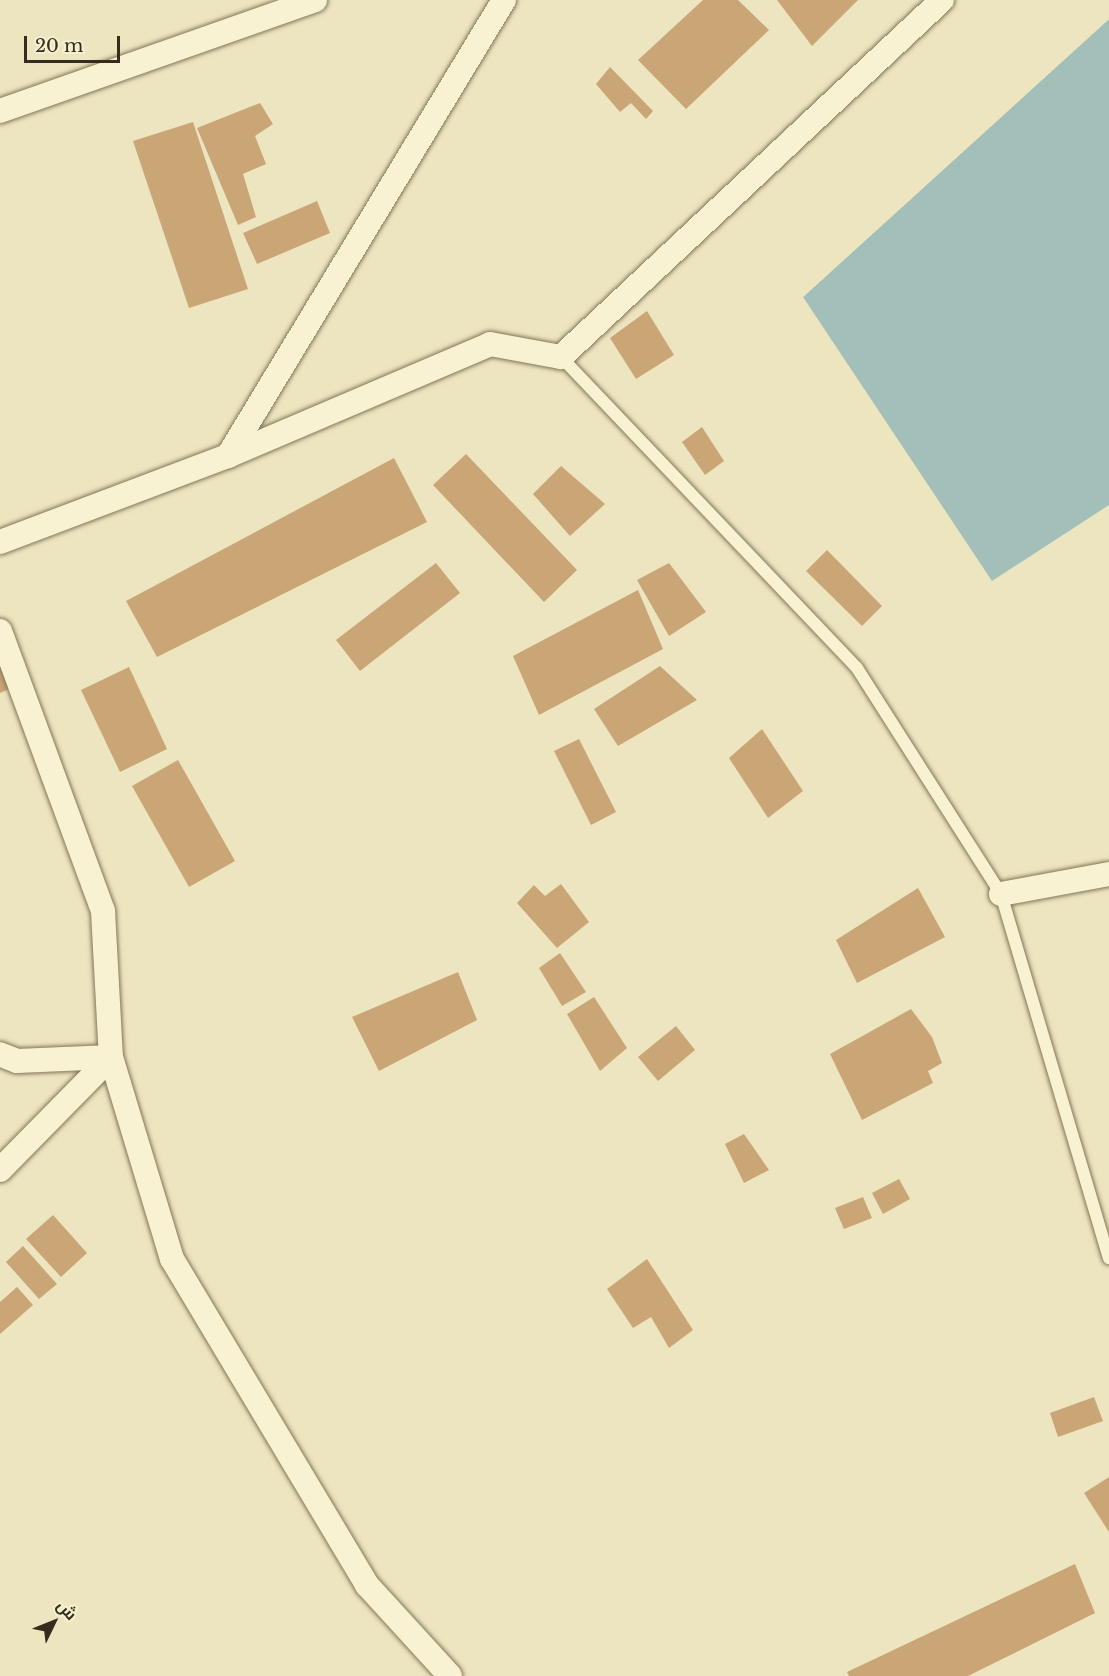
<!DOCTYPE html>
<meta charset="utf-8">
<style>
body{margin:0}
#map{position:relative;width:1109px;height:1676px;overflow:hidden;background:#ede5c0;font-family:"Libre Baskerville",Cairo,serif}
div>[style]{position:absolute}
.water>*{inset:0;background:#a3bfba}
.pier>*{inset:0;background:#ede5c0}
.building>*{inset:0;background:#caa576}
.roads{filter:drop-shadow(0 0 2px #857658) drop-shadow(0 0 2px #857658)}
.service>*{height:12px;margin:-6px;padding:0 6px;transform-origin:6px;border-radius:6px;background:#f8f2d3}
.minor>*{height:24px;margin:-12px;padding:0 12px;transform-origin:12px;border-radius:12px;background:#f8f2d3}
span{translate:-50% -50%;white-space:nowrap;text-align:center;line-height:1.15;-webkit-text-stroke:5px #f4efcf;paint-order:stroke}
.north{position:absolute;left:24px;top:1592px;width:60px;height:60px;-webkit-text-stroke:4px #f4efcf;paint-order:stroke;rotate:47deg;font-size:16px;font-weight:700;line-height:24px;text-align:center;color:#352c1d}
.north::after{content:'';display:block;margin:auto;width:21px;height:27px;background:#352c1d;clip-path:polygon(50% 0,100% 100%,50% 72%,0 100%)}
.scale{position:absolute;left:24px;top:36px;width:96px;height:27px;box-sizing:border-box;border:3px solid #352c1d;border-top:0;padding-left:8px;font-size:18px;line-height:21px;white-space:nowrap;color:#352c1d;-webkit-text-stroke:4px #f4efcf;paint-order:stroke}
</style>
<div id="map">
<div class="water">
<div style="clip-path:polygon(1109px 19px,1109px 505px,992px 581px,803px 297px)"></div>
</div>
<div class="pier">
<div style="clip-path:polygon(1109px 16px,1109px 19px,803px 297px,801px 294px)"></div>
</div>
<div class="building">
<div style="clip-path:polygon(703px 0,738px 0,769px 30px,686px 109px,638px 60px)"></div>
<div style="clip-path:polygon(777px 0,858px 0,812px 46px)"></div>
<div style="clip-path:polygon(610px 67px,653px 111px,646px 119px,631px 103px,620px 112px,596px 84px)"></div>
<div style="clip-path:polygon(260px 103px,273px 124px,255px 136px,266px 164px,243px 174px,256px 217px,238px 225px,197px 128px)"></div>
<div style="clip-path:polygon(193px 122px,248px 289px,189px 308px,133px 141px)"></div>
<div style="clip-path:polygon(317px 201px,330px 233px,257px 264px,243px 233px)"></div>
<div style="clip-path:polygon(647px 311px,674px 355px,636px 379px,610px 338px)"></div>
<div style="clip-path:polygon(702px 427px,724px 461px,705px 475px,682px 442px)"></div>
<div style="clip-path:polygon(466px 454px,577px 570px,544px 602px,433px 485px)"></div>
<div style="clip-path:polygon(394px 458px,427px 522px,157px 657px,126px 601px)"></div>
<div style="clip-path:polygon(561px 466px,605px 504px,570px 536px,533px 494px)"></div>
<div style="clip-path:polygon(827px 550px,882px 606px,862px 626px,806px 571px)"></div>
<div style="clip-path:polygon(436px 563px,460px 593px,360px 671px,336px 640px)"></div>
<div style="clip-path:polygon(669px 563px,706px 612px,669px 636px,637px 580px)"></div>
<div style="clip-path:polygon(638px 590px,663px 649px,539px 715px,513px 656px)"></div>
<div style="clip-path:polygon(0 652px,14px 687px,0 693px)"></div>
<div style="clip-path:polygon(660px 666px,697px 700px,618px 746px,594px 709px)"></div>
<div style="clip-path:polygon(129px 667px,167px 749px,120px 772px,81px 690px)"></div>
<div style="clip-path:polygon(762px 729px,803px 791px,768px 818px,729px 758px)"></div>
<div style="clip-path:polygon(579px 739px,616px 812px,591px 825px,554px 751px)"></div>
<div style="clip-path:polygon(178px 760px,235px 861px,189px 887px,132px 786px)"></div>
<div style="clip-path:polygon(561px 884px,589px 922px,557px 948px,517px 903px,534px 885px,545px 896px)"></div>
<div style="clip-path:polygon(918px 888px,945px 937px,857px 983px,836px 940px)"></div>
<div style="clip-path:polygon(560px 953px,586px 992px,562px 1006px,539px 968px)"></div>
<div style="clip-path:polygon(458px 972px,477px 1020px,379px 1071px,352px 1017px)"></div>
<div style="clip-path:polygon(594px 997px,627px 1048px,600px 1071px,567px 1014px)"></div>
<div style="clip-path:polygon(911px 1009px,932px 1037px,942px 1063px,928px 1071px,933px 1083px,862px 1120px,830px 1054px)"></div>
<div style="clip-path:polygon(676px 1026px,695px 1050px,658px 1081px,638px 1057px)"></div>
<div style="clip-path:polygon(744px 1134px,769px 1170px,744px 1183px,725px 1144px)"></div>
<div style="clip-path:polygon(899px 1179px,910px 1199px,883px 1214px,872px 1193px)"></div>
<div style="clip-path:polygon(863px 1197px,872px 1218px,844px 1229px,835px 1208px)"></div>
<div style="clip-path:polygon(53px 1215px,87px 1253px,61px 1277px,26px 1239px)"></div>
<div style="clip-path:polygon(23px 1246px,57px 1284px,39px 1299px,6px 1262px)"></div>
<div style="clip-path:polygon(647px 1259px,693px 1330px,669px 1348px,651px 1317px,633px 1328px,607px 1289px)"></div>
<div style="clip-path:polygon(17px 1287px,33px 1305px,0 1334px,0 1302px)"></div>
<div style="clip-path:polygon(1094px 1397px,1103px 1421px,1058px 1437px,1050px 1413px)"></div>
<div style="clip-path:polygon(1109px 1477px,1109px 1532px,1084px 1493px)"></div>
<div style="clip-path:polygon(1075px 1564px,1095px 1613px,968px 1676px,849px 1676px,847px 1672px)"></div>
</div>
<div class="roads">
<div class="service">
<div style="left:561px;top:357px;width:429px;rotate:46.4deg"></div>
<div style="left:857px;top:668px;width:268px;rotate:57.5deg"></div>
<div style="left:1001px;top:894px;width:380px;rotate:73.5deg"></div>
</div>
<div class="minor">
<div style="left:0;top:111px;width:334px;rotate:-19.4deg"></div>
<div style="left:228px;top:456px;width:533px;rotate:-58.82deg"></div>
<div style="left:0;top:542px;width:244px;rotate:-20.7deg"></div>
<div style="left:228px;top:456px;width:285px;rotate:-23.1deg"></div>
<div style="left:490px;top:344px;width:72px;rotate:10.4deg"></div>
<div style="left:561px;top:357px;width:522px;rotate:-43.14deg"></div>
<div style="left:0;top:631px;width:298px;rotate:69.8deg"></div>
<div style="left:103px;top:911px;width:146px;rotate:86.9deg"></div>
<div style="left:111px;top:1057px;width:94px;rotate:177.6deg"></div>
<div style="left:17px;top:1061px;width:18px;rotate:-158deg"></div>
<div style="left:1001px;top:894px;width:110px;rotate:-10.5deg"></div>
<div style="left:0;top:1170px;width:158px;rotate:-45.5deg"></div>
<div style="left:111px;top:1057px;width:211px;rotate:73.2deg"></div>
<div style="left:172px;top:1259px;width:380px;rotate:59.1deg"></div>
<div style="left:367px;top:1585px;width:123px;rotate:47.6deg"></div>
</div>
</div>
<div class="north">ش</div>
<div class="scale">20 m</div>
</div>
